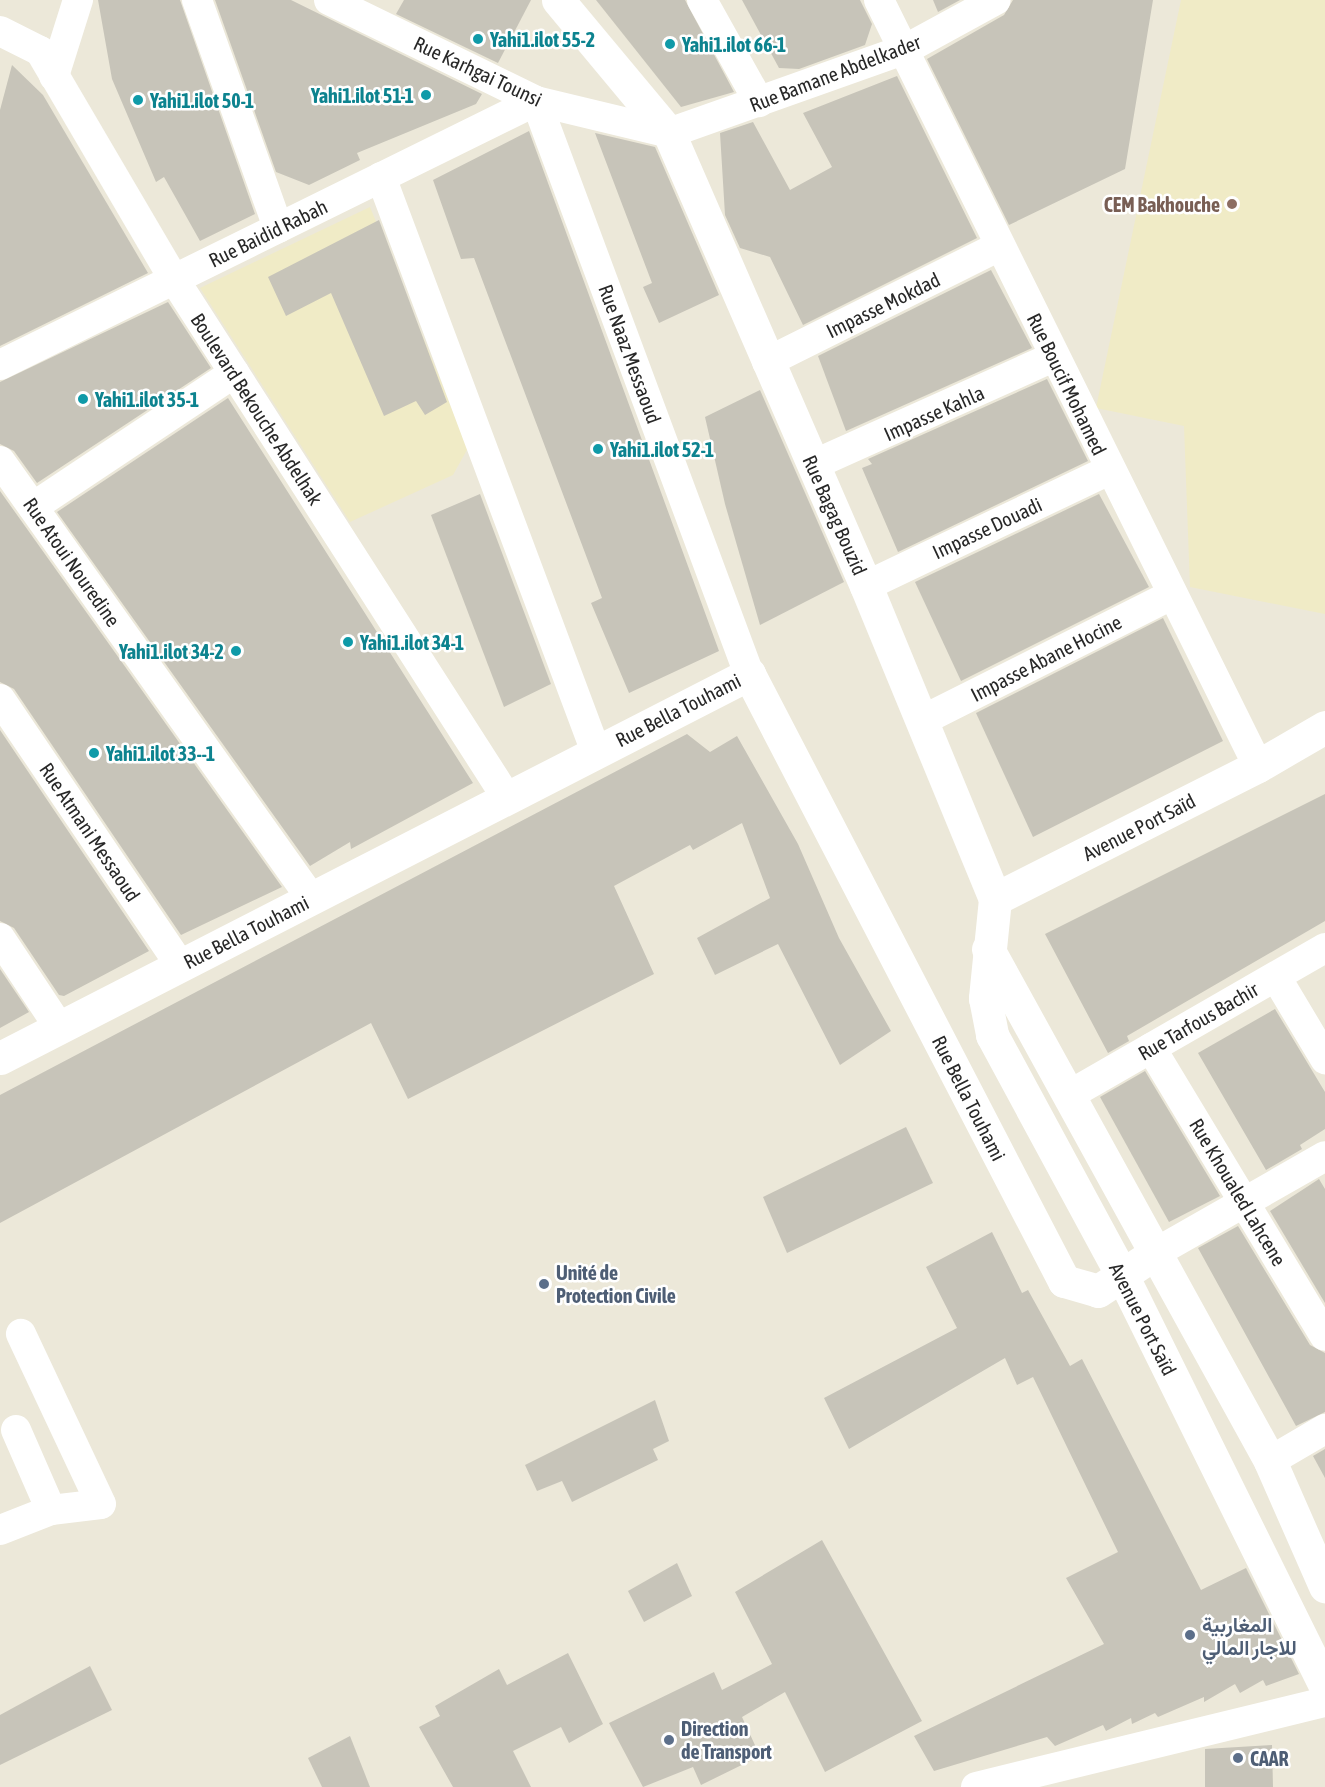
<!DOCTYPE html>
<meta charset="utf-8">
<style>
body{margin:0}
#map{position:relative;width:1325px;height:1787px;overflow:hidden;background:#ece8d9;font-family:"Asap Condensed",Vazirmatn,sans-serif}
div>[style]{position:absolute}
.education>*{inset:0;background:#f0ebc6}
.building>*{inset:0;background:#c7c4b9}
.street>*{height:30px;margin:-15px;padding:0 15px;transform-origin:15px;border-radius:15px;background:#fff}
.secondary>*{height:33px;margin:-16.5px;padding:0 16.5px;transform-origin:16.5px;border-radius:16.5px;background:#fff}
.dots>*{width:16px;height:16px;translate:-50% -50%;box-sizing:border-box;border:3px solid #fff;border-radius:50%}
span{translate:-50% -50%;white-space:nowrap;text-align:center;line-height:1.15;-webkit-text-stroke:5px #fff;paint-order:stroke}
.culture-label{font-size:20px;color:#0d838f;font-weight:700}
.left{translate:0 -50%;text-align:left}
.right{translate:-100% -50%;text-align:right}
.street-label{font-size:20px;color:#282828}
.education-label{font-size:20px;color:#785e54;font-weight:700}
.service-label{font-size:20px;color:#4e5e75;font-weight:700}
</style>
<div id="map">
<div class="education">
<div style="clip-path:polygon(1181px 0,1325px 0,1325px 614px,1190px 587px,1184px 426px,1096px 408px)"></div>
<div style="clip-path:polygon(370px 207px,468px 448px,453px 475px,350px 522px,200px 288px)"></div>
</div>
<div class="building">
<div style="clip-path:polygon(98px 0,180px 0,255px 214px,200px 241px,164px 177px,156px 182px,112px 79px)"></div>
<div style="clip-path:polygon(215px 0,291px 0,482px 94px,476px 104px,357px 153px,360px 160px,309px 185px,276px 172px)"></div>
<div style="clip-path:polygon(404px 0,531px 0,498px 63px,396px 14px)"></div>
<div style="clip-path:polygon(596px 0,685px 0,734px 92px,681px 107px)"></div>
<div style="clip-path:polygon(742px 0,860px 0,872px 24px,865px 45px,799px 69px,779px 68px)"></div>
<div style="clip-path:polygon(933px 0,960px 0,938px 12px)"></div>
<div style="clip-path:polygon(1013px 0,1153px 0,1125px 169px,1009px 225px,927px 59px,1004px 15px)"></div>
<div style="clip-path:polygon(12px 65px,43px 95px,148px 273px,0 346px,0 110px)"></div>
<div style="clip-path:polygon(897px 76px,977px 238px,803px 325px,770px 257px,740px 248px,725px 215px,720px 133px,753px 122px,790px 190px,832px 167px,803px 113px)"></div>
<div style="clip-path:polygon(529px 131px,719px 651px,629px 693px,591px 603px,602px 598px,474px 258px,461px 259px,433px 180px)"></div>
<div style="clip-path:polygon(595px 133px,655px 147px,719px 295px,659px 323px,643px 287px,652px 283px)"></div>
<div style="clip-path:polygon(379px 220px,447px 402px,425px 415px,416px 401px,384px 416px,331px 293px,286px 316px,268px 277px)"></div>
<div style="clip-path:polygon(991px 270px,1032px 348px,846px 431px,818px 356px)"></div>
<div style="clip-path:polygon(168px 302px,211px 368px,37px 483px,14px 451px,0 444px,0 382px)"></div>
<div style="clip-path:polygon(1047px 379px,1088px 461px,898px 552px,862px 468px,872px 464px,868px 459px)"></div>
<div style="clip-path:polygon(760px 390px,844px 582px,760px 625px,725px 504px,705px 417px)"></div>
<div style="clip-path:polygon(228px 398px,473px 783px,351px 849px,350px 842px,310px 866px,57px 512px)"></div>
<div style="clip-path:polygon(0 491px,282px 887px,181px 935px,14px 689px,0 682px)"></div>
<div style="clip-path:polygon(480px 494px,551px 684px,504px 707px,431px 515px)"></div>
<div style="clip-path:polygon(1099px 494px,1149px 587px,961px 681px,915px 582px)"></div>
<div style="clip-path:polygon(1163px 618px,1223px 741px,1033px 837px,976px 713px)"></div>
<div style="clip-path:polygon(0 730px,149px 951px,64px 996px,59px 995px,14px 928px,0 921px)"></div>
<div style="clip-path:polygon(687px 734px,710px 752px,737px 736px,798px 844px,839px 938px,891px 1031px,840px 1065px,778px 944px,715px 975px,697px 938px,770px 898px,742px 823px,693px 850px,690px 845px,614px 886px,654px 974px,408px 1099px,371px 1023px,0 1223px,0 1095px)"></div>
<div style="clip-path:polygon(1325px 794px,1325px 921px,1127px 1036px,1129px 1041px,1108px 1053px,1045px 934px)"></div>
<div style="clip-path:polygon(0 969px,29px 1012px,0 1028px)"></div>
<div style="clip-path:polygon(1275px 1009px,1325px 1092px,1325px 1129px,1300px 1145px,1302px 1149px,1266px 1170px,1198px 1053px)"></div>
<div style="clip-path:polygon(1145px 1071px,1220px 1196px,1169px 1222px,1100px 1097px)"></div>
<div style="clip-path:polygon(906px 1127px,933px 1183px,787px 1253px,763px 1197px)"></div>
<div style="clip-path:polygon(1319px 1179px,1325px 1189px,1325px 1303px,1270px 1211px)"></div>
<div style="clip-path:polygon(1238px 1226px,1310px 1345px,1325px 1353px,1325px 1412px,1296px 1426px,1198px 1248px)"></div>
<div style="clip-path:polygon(992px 1232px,1022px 1293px,1028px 1290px,1070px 1366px,1082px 1359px,1201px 1590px,1246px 1568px,1299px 1674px,1266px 1686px,1263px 1680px,1240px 1693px,1235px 1684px,1204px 1702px,1204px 1697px,1158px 1717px,1155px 1713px,1132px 1724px,1131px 1718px,1106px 1731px,1103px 1725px,1055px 1746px,1047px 1737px,934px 1771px,914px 1736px,1104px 1644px,1066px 1578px,1118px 1552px,1033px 1377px,1017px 1385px,1005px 1358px,849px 1449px,824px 1398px,957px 1328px,926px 1267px)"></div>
<div style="clip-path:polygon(655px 1400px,669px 1441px,653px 1449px,658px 1460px,572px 1502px,562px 1481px,537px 1491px,525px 1465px)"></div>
<div style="clip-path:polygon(1325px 1449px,1325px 1478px,1313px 1456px)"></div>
<div style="clip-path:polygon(822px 1540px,922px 1721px,825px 1772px,785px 1692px,742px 1717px,760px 1756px,701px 1785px,693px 1767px,643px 1787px,609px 1723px,714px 1672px,722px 1690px,772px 1664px,735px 1592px)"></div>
<div style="clip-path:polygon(677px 1563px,692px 1596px,644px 1622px,628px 1591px)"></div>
<div style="clip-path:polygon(568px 1653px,603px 1724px,569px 1743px,561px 1727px,513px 1751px,531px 1787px,453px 1787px,419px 1727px,440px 1716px,435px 1706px,499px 1669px,507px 1685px)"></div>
<div style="clip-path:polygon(90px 1666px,112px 1710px,0 1765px,0 1715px)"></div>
<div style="clip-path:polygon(350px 1736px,370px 1787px,322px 1787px,308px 1758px)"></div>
<div style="clip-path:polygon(1272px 1745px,1273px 1787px,1205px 1787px,1205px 1749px)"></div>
</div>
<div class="street">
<div style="left:197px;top:0;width:242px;rotate:70.4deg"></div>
<div style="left:329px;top:0;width:230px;rotate:26deg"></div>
<div style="left:536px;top:101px;width:137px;rotate:13.5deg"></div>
<div style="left:669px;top:133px;width:251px;rotate:-19.5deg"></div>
<div style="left:906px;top:49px;width:102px;rotate:-28.6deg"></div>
<div style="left:702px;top:0;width:117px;rotate:60.8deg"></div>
<div style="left:879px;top:0;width:855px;rotate:63.67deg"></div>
<div style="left:0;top:31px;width:45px;rotate:26.6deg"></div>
<div style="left:40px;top:51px;width:264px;rotate:59.6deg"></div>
<div style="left:174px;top:279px;width:617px;rotate:57.32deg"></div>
<div style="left:54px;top:76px;width:80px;rotate:-72.5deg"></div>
<div style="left:381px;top:177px;width:614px;rotate:69.5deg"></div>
<div style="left:767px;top:362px;width:258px;rotate:-26.5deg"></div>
<div style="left:0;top:365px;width:597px;rotate:-26.22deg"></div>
<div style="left:536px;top:101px;width:611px;rotate:69.61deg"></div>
<div style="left:0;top:461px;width:536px;rotate:54.56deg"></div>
<div style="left:813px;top:465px;width:263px;rotate:-24.2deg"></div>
<div style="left:33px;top:507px;width:242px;rotate:-33.7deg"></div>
<div style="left:866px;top:586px;width:269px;rotate:-25.5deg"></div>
<div style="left:0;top:699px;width:321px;rotate:55.9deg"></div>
<div style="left:921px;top:721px;width:280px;rotate:-26.7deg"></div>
<div style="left:0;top:938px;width:107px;rotate:56.5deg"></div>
<div style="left:1276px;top:977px;width:96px;rotate:59.1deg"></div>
<div style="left:1151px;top:1048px;width:336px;rotate:58.9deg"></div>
<div style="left:1071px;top:1094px;width:293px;rotate:-29.9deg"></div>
<div style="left:1157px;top:1252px;width:193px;rotate:-29.7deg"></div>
<div style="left:16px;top:1430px;width:87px;rotate:66.4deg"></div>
<div style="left:1270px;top:1461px;width:64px;rotate:-30.2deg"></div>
<div style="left:0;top:1530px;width:55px;rotate:-21.4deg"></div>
<div style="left:51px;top:1510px;width:50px;rotate:-6.8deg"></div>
<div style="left:101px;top:1504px;width:188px;rotate:-115.2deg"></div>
<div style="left:976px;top:1787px;width:359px;rotate:-13.7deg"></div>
</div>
<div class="secondary">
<div style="left:558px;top:0;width:173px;rotate:50.2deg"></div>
<div style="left:669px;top:133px;width:494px;rotate:66.5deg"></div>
<div style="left:866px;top:586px;width:339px;rotate:67.6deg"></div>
<div style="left:1325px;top:727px;width:78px;rotate:149.8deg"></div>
<div style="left:1258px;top:766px;width:295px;rotate:153.2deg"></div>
<div style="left:995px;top:899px;width:100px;rotate:95.8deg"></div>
<div style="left:985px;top:998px;width:38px;rotate:79deg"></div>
<div style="left:992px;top:1035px;width:275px;rotate:61.6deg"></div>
<div style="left:1123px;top:1277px;width:455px;rotate:63.7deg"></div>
<div style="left:988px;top:949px;width:585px;rotate:61.15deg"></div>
<div style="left:1270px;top:1461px;width:137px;rotate:66.3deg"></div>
<div style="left:0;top:1058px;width:842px;rotate:-27.14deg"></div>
<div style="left:749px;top:674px;width:684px;rotate:62.57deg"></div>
<div style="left:1064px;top:1281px;width:35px;rotate:16deg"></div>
<div style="left:1098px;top:1291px;width:71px;rotate:-33.5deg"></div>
</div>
<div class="dots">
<div style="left:478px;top:39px;background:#0f9aa8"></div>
<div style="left:670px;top:44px;background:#0f9aa8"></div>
<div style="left:426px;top:95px;background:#0f9aa8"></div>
<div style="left:138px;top:100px;background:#0f9aa8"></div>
<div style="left:1232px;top:204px;background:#8d6e63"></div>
<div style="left:83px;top:399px;background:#0f9aa8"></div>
<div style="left:598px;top:449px;background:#0f9aa8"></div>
<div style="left:348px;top:642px;background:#0f9aa8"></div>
<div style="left:236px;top:651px;background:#0f9aa8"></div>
<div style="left:94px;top:753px;background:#0f9aa8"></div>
<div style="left:544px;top:1284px;background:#5c6f8a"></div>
<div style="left:1190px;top:1635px;background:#5c6f8a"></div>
<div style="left:669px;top:1740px;background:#5c6f8a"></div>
<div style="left:1238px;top:1758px;background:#5c6f8a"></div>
</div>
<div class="culture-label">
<span class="left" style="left:490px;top:39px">Yahi1.ilot 55-2</span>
<span class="left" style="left:682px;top:44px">Yahi1.ilot 66-1</span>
<span class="right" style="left:414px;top:95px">Yahi1.ilot 51-1</span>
<span class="left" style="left:150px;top:100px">Yahi1.ilot 50-1</span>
<span class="left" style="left:95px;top:399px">Yahi1.ilot 35-1</span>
<span class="left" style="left:610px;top:449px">Yahi1.ilot 52-1</span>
<span class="left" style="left:360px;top:642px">Yahi1.ilot 34-1</span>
<span class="right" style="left:224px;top:651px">Yahi1.ilot 34-2</span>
<span class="left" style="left:106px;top:753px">Yahi1.ilot 33--1</span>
</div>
<div class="street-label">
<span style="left:478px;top:71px;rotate:25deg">Rue Karhgai Tounsi</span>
<span style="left:835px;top:73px;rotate:-21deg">Rue Bamane Abdelkader</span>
<span style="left:268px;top:233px;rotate:-26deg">Rue Baidid Rabah</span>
<span style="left:883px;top:305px;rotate:-26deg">Impasse Mokdad</span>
<span style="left:630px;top:354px;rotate:70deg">Rue Naaz Messaoud</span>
<span style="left:1067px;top:384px;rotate:64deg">Rue Boucif Mohamed</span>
<span style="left:257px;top:409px;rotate:57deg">Boulevard Bekouche Abdelhak</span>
<span style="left:934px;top:413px;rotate:-24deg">Impasse Kahla</span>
<span style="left:835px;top:515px;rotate:66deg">Rue Bagag Bouzid</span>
<span style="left:987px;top:528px;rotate:-25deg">Impasse Douadi</span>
<span style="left:72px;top:562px;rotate:55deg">Rue Atoui Nouredine</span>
<span style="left:1046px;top:658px;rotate:-27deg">Impasse Abane Hocine</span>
<span style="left:678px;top:710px;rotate:-27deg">Rue Bella Touhami</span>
<span style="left:1139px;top:827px;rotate:-27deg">Avenue Port Saïd</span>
<span style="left:90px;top:832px;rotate:56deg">Rue Atmani Messaoud</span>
<span style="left:246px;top:932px;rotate:-27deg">Rue Bella Touhami</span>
<span style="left:1198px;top:1021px;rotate:-30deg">Rue Tarfous Bachir</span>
<span style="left:969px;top:1098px;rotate:63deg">Rue Bella Touhami</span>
<span style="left:1238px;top:1192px;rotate:59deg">Rue Khoualed Lahcene</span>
<span style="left:1143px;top:1319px;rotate:63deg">Avenue Port Saïd</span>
</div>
<div class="education-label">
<span class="right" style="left:1220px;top:204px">CEM Bakhouche</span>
</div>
<div class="service-label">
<span class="left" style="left:556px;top:1284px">Unité de<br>Protection Civile</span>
<span class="left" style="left:1202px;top:1636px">المغاربية<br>للاجار المالي</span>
<span class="left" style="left:681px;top:1740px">Direction<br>de Transport</span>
<span class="left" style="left:1250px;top:1758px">CAAR</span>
</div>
</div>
